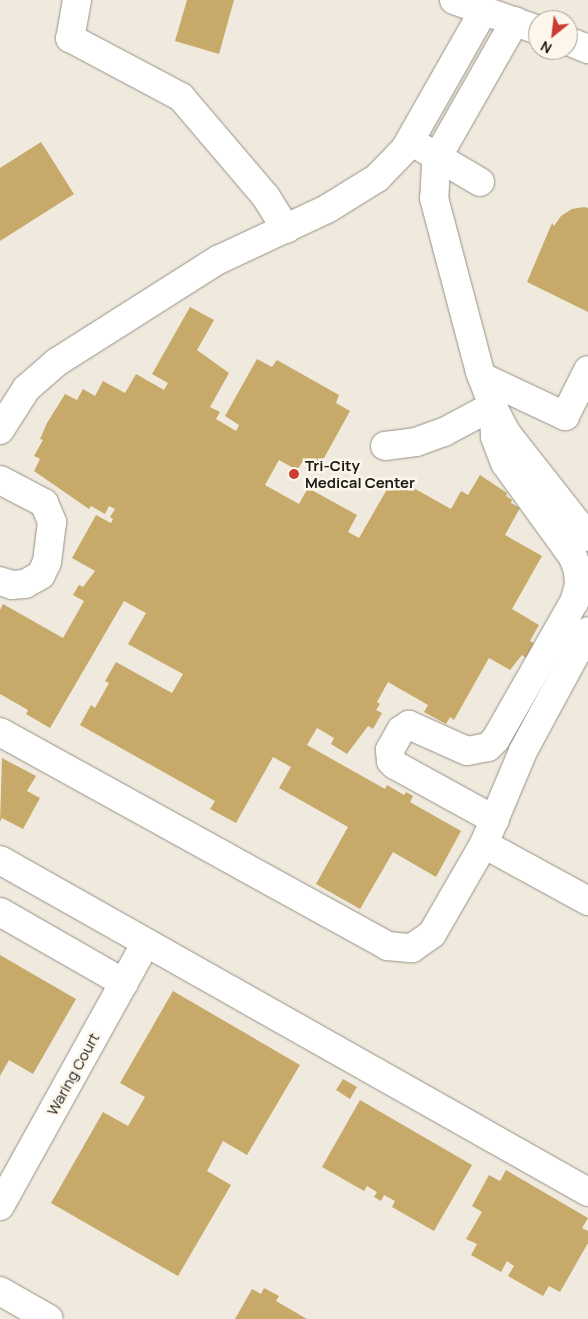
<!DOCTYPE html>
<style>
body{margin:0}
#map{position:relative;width:588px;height:1319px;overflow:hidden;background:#f0eade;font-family:Manrope,sans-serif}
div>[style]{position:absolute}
.building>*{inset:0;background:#c7aa6a}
.roads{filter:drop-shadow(0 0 1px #969185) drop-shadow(0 0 1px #969185)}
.minor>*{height:28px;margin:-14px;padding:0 14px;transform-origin:14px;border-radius:14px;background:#fff}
.major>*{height:28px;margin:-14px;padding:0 14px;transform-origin:14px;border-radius:14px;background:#fff}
.dots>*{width:14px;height:14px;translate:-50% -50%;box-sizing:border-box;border:2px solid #fdf7eb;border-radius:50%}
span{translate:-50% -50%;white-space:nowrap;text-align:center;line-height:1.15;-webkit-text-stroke:5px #fdf7eb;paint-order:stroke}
.poi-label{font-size:15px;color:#1c1a15;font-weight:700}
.left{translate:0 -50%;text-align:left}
.street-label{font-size:15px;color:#1c1a15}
.north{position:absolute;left:528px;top:10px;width:50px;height:50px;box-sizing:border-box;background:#fdf7eb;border:1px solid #a39f95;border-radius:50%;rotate:209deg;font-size:14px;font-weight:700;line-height:20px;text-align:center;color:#1c1a15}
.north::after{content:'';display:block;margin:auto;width:18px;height:22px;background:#cb3d32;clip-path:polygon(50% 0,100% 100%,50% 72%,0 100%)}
</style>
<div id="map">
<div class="building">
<div style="clip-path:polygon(187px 0,234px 0,219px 54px,175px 41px)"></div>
<div style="clip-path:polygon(41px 142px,74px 194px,0 241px,0 168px)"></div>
<div style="clip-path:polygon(584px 207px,588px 208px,588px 312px,527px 282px,552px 223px,554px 226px,561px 216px,572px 209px)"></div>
<div style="clip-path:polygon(190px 307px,214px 320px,197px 350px,229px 373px,210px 407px,220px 412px,216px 419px,236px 431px,239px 425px,225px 416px,257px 359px,272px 367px,277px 360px,339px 395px,336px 403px,350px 411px,318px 469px,303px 461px,297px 470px,279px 460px,265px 485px,299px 504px,308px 488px,357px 515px,348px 532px,359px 538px,394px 477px,451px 509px,461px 491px,468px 495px,480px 475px,507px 493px,506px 496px,512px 500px,511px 503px,520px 508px,505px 535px,542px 556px,512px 609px,539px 625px,530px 641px,537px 645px,529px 660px,522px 655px,510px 670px,489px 658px,454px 720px,450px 717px,446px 724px,424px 712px,428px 705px,388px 682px,377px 702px,380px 704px,376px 710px,382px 713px,373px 729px,368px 726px,347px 754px,331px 744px,334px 738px,317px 728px,307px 745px,385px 789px,387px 785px,404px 795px,406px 792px,413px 796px,410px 802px,461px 831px,436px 877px,393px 852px,360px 909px,316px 884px,348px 827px,279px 788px,291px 767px,273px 757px,236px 823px,210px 809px,215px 801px,80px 725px,91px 705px,95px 708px,109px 683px,105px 681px,116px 662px,172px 693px,183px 674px,128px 644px,146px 613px,124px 601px,50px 728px,26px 714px,28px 710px,0 694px,0 610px,3px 604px,63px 638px,84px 601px,73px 595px,79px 585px,83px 587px,95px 571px,72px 558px,96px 515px,111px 523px,113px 519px,110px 517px,115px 509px,109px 506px,105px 514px,91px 506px,89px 509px,34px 471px,40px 459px,34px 456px,43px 440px,40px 439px,47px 423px,65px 394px,77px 400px,83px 389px,95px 396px,103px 381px,125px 393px,136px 374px,164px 390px,168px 383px,152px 374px)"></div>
<div style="clip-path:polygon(2px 758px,36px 776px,27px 791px,40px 798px,23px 829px,2px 818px,0 822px)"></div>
<div style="clip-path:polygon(0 955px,76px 999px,33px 1074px,9px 1060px,0 1076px)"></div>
<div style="clip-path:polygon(173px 991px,300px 1065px,247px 1155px,223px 1141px,207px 1171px,231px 1185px,178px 1276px,51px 1203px,103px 1112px,128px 1126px,145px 1097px,120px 1083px)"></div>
<div style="clip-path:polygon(343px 1079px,357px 1087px,350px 1099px,336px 1090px)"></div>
<div style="clip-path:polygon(360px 1100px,472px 1165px,434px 1231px,392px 1207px,395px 1201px,384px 1195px,381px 1201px,374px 1197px,377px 1192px,367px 1186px,364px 1191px,322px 1167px)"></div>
<div style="clip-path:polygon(506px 1170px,588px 1218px,582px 1228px,588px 1231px,588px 1243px,560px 1292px,549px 1286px,543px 1296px,508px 1276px,514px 1266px,507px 1261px,501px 1272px,471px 1255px,477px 1244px,466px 1239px,482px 1212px,472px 1206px,489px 1175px,500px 1181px)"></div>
<div style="clip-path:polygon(264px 1288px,279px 1296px,276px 1301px,307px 1319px,235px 1319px,252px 1289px,261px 1294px)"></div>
</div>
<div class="roads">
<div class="minor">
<div style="left:77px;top:0;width:39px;rotate:100deg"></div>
<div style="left:70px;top:38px;width:126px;rotate:28deg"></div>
<div style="left:181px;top:97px;width:131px;rotate:49.6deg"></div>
<div style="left:266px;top:197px;width:38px;rotate:58deg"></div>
<div style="left:515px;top:21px;width:145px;rotate:119.7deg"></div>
<div style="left:443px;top:147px;width:19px;rotate:111deg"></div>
<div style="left:436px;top:165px;width:33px;rotate:93deg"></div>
<div style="left:434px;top:198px;width:180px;rotate:75.2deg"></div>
<div style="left:480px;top:372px;width:40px;rotate:69deg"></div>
<div style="left:494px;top:409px;width:28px;rotate:63deg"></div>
<div style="left:507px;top:434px;width:131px;rotate:51.8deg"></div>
<div style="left:424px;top:149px;width:65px;rotate:30.5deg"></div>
<div style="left:482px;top:377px;width:92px;rotate:25.2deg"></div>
<div style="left:565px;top:416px;width:51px;rotate:-63.4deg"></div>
<div style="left:0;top:430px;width:49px;rotate:-57.6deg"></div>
<div style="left:26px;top:389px;width:41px;rotate:-41.1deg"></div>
<div style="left:57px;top:362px;width:191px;rotate:-32.4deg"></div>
<div style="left:218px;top:260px;width:120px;rotate:-25.1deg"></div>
<div style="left:327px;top:209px;width:59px;rotate:-31.8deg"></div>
<div style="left:377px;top:178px;width:40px;rotate:-46deg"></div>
<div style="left:405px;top:149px;width:160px;rotate:-60.4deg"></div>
<div style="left:385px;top:446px;width:31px;rotate:-7deg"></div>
<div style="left:416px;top:442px;width:30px;rotate:-20deg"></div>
<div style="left:444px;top:432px;width:55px;rotate:-28deg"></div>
<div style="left:493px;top:406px;width:31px;rotate:86deg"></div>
<div style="left:495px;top:437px;width:28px;rotate:69deg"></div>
<div style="left:505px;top:463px;width:116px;rotate:54.1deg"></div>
<div style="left:573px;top:557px;width:15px;rotate:70deg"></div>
<div style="left:578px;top:571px;width:14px;rotate:86deg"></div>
<div style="left:579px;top:585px;width:18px;rotate:106deg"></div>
<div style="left:574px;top:602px;width:158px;rotate:119.7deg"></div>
<div style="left:496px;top:739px;width:11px;rotate:135deg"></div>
<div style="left:488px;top:747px;width:21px;rotate:169deg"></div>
<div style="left:467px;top:751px;width:64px;rotate:-155.9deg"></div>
<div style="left:409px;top:725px;width:9px;rotate:148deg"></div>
<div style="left:401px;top:730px;width:23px;rotate:119deg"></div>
<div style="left:390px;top:750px;width:11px;rotate:85deg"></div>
<div style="left:391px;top:761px;width:6px;rotate:45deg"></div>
<div style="left:395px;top:765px;width:114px;rotate:28.8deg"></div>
<div style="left:0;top:480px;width:50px;rotate:27.6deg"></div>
<div style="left:44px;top:503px;width:21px;rotate:67deg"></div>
<div style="left:52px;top:522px;width:40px;rotate:97.1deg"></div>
<div style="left:47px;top:562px;width:14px;rotate:115deg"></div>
<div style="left:41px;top:575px;width:18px;rotate:151deg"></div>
<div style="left:25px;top:584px;width:13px;rotate:176deg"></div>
<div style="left:12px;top:585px;width:13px;rotate:-162deg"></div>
<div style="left:0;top:732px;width:442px;rotate:28.9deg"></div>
<div style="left:387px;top:946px;width:25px;rotate:5deg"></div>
<div style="left:412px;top:948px;width:24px;rotate:-35deg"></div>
<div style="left:432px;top:934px;width:104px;rotate:-60deg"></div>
<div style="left:484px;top:844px;width:101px;rotate:-67.2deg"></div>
<div style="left:523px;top:751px;width:136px;rotate:-61.6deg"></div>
<div style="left:484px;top:844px;width:119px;rotate:28.7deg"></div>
<div style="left:0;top:860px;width:675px;rotate:29.45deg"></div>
<div style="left:0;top:912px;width:143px;rotate:29.8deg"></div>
<div style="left:0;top:1206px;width:301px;rotate:-61deg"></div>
<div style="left:0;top:1291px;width:56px;rotate:29.7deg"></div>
</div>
<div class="major">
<div style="left:454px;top:0;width:89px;rotate:19.7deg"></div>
<div style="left:568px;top:41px;width:22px;rotate:22deg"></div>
</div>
</div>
<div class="dots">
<div style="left:294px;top:474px;background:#cb3d32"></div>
</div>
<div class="poi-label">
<span class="left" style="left:305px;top:474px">Tri-City<br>Medical Center</span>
</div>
<div class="street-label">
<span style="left:73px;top:1074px;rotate:-61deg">Waring Court</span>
</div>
<div class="north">N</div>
</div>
